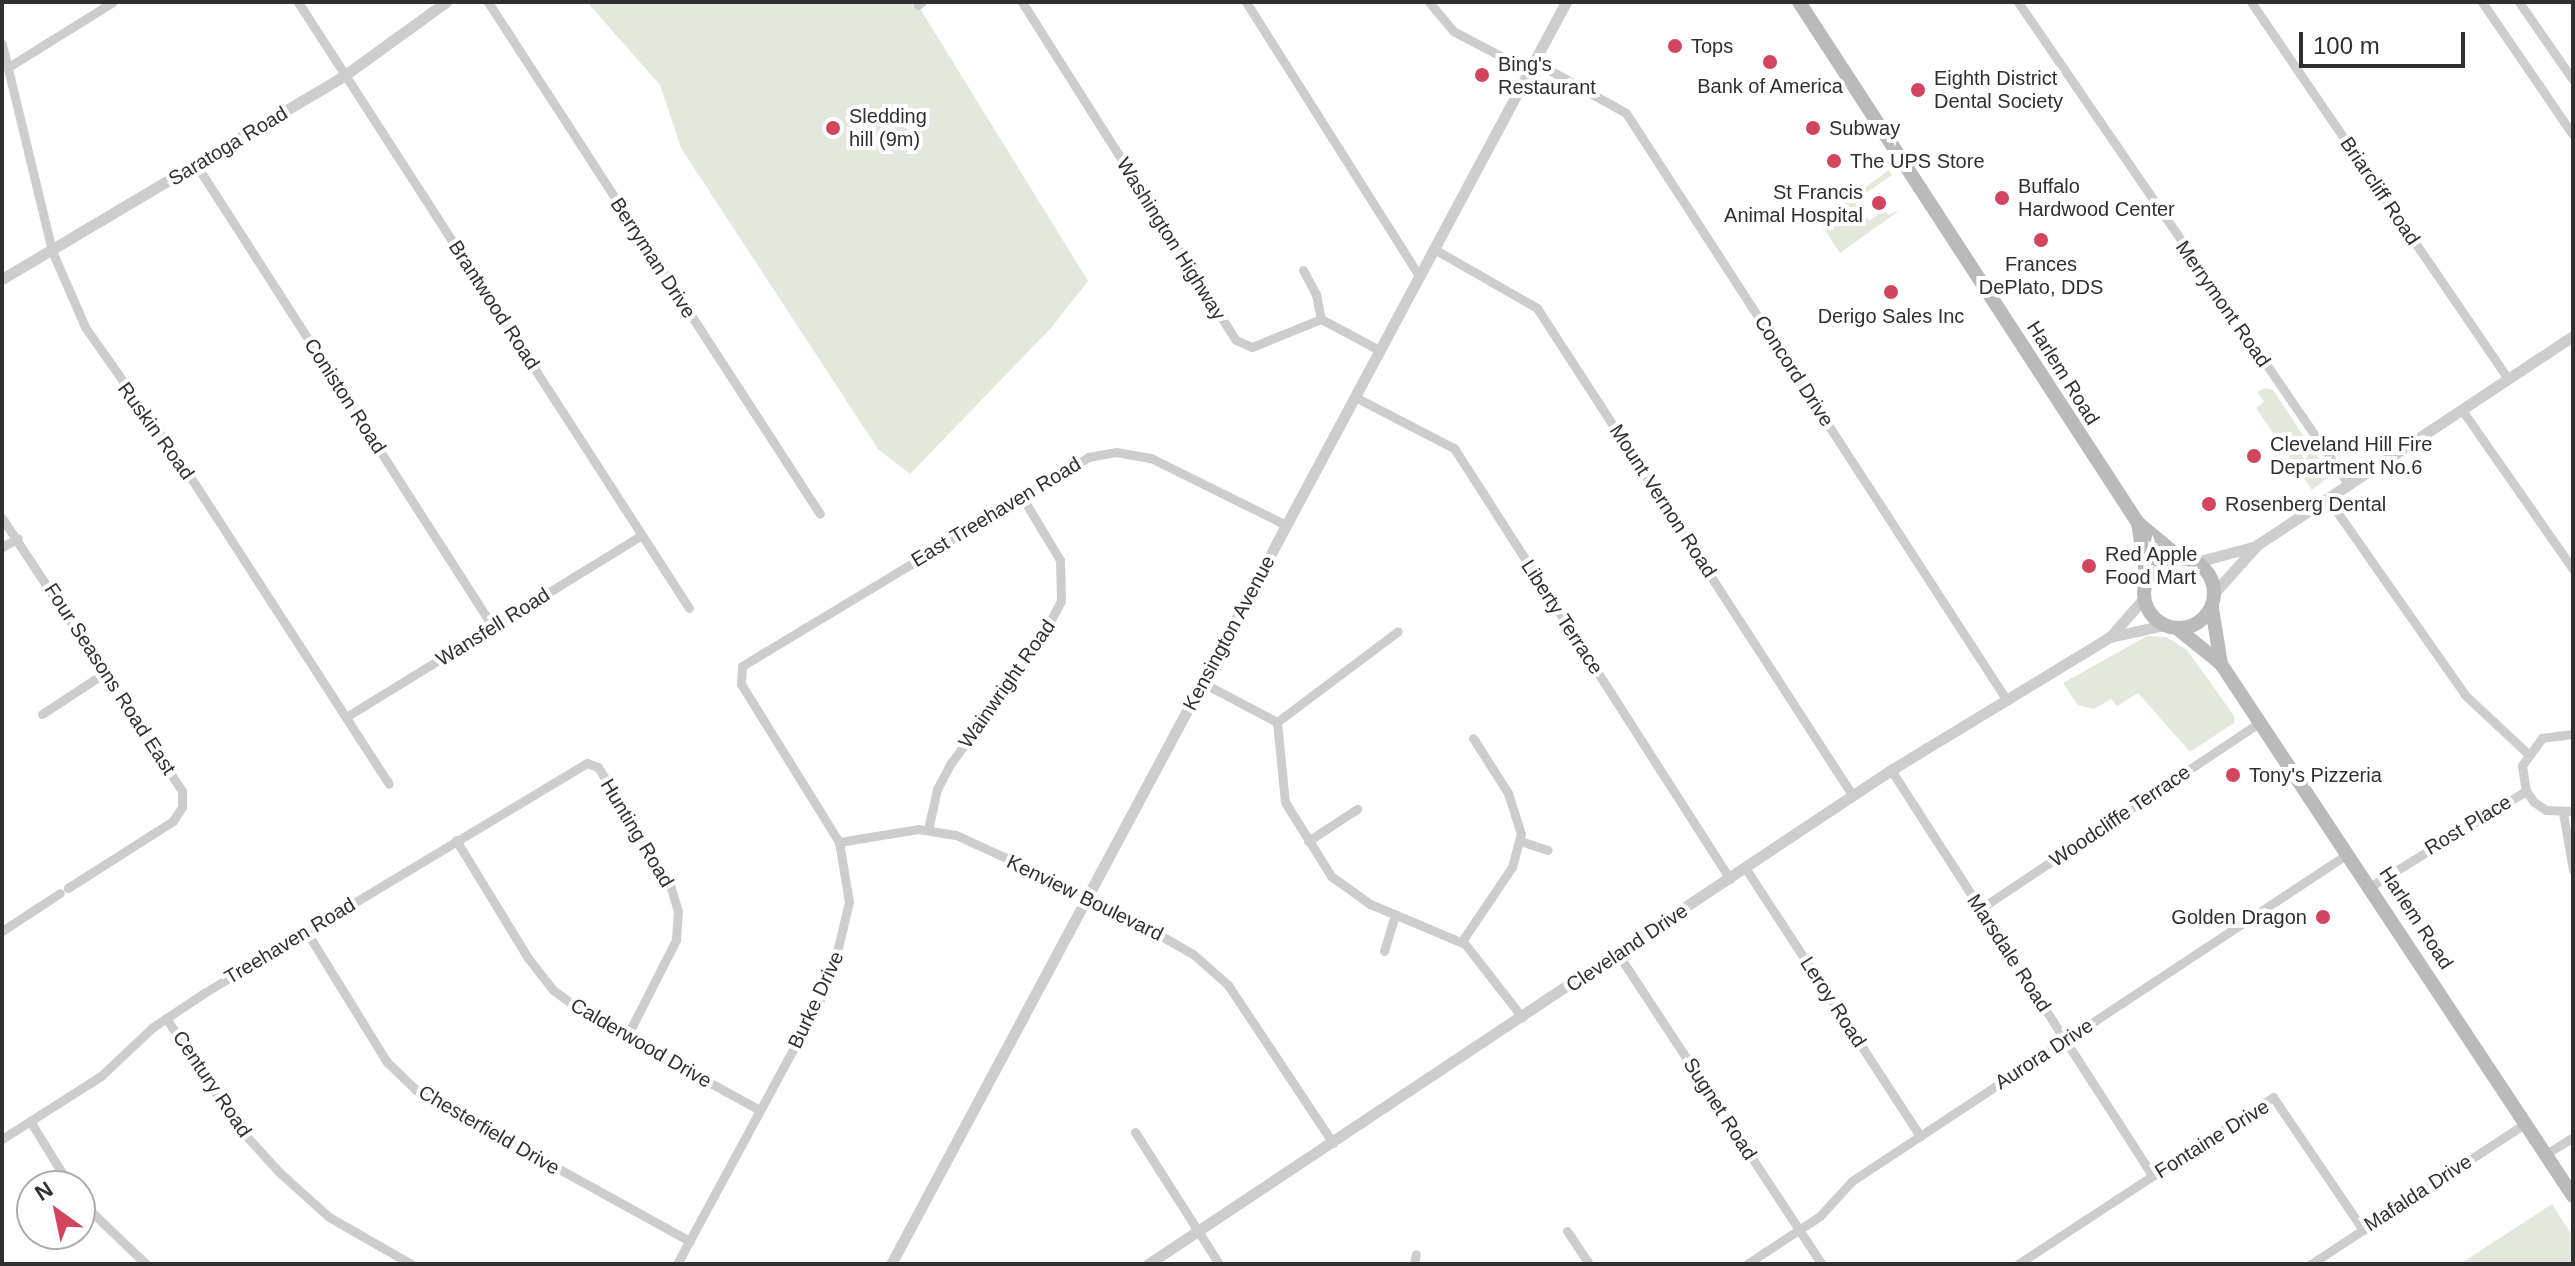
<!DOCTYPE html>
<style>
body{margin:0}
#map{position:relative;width:2575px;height:1266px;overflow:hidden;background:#fff;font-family:Arial,sans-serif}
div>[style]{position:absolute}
.green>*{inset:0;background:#e4e8dc}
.minor>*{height:9px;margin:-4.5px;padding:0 4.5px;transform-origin:4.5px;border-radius:4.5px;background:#cdcdcd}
.tertiary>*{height:11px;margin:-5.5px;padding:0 5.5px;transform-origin:5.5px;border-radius:5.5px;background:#cdcdcd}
.secondary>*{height:14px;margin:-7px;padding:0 7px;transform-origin:7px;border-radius:7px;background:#bababa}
.secondary>.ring{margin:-7px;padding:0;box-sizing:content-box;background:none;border:14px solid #bababa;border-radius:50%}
.dots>*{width:22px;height:22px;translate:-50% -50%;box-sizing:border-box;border:4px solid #fff;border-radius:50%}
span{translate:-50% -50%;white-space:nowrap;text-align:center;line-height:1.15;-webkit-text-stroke:8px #fff;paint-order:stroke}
.poi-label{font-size:20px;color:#303030}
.left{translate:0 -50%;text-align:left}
.right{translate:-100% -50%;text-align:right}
.street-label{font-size:20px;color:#303030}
.frame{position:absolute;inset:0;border:4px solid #303030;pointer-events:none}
.north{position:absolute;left:16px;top:1170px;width:80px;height:80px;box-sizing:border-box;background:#fff;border:2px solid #acacac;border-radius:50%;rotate:327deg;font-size:22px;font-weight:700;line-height:32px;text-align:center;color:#303030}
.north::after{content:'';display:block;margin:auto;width:28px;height:36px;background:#d3455f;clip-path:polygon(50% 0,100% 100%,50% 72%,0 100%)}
.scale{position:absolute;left:2299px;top:32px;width:166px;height:36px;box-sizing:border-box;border:4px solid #303030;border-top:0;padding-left:10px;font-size:24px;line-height:28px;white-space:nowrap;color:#303030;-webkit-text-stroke:6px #fff;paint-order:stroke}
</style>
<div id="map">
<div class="green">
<div style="clip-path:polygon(587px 2px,916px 2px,1088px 281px,1051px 328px,910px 474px,878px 449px,681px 148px,660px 85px)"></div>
<div style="clip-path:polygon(1889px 170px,1892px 175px,1862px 196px,1865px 201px,1858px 206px,1869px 221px,1885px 210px,1888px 215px,1900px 210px,1840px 253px,1819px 221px)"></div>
<div style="clip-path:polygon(2266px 388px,2273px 390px,2327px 471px,2329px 477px,2312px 490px,2256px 408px,2264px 402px,2257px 392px)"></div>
<div style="clip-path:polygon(2147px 636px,2166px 637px,2187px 650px,2235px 717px,2234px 723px,2190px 752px,2138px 693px,2117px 706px,2111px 699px,2094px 709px,2078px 705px,2063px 683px)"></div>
<div style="clip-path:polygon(2552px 1204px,2573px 1237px,2573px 1264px,2460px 1264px)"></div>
</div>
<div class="minor">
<div style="left:298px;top:2px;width:721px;rotate:57.17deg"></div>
<div style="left:488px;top:2px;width:610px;rotate:57.04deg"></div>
<div style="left:1022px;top:2px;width:400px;rotate:57.7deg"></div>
<div style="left:1236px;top:340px;width:17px;rotate:24deg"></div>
<div style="left:1252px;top:347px;width:74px;rotate:-22.1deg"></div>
<div style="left:1321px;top:319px;width:66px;rotate:28.1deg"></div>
<div style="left:1246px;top:2px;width:324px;rotate:57.7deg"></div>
<div style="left:1429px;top:2px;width:38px;rotate:50deg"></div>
<div style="left:1453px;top:31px;width:71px;rotate:27.6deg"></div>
<div style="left:1516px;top:64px;width:28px;rotate:6deg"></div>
<div style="left:1544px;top:67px;width:94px;rotate:29.3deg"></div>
<div style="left:1626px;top:113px;width:698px;rotate:57.04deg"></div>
<div style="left:2018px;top:2px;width:586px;rotate:55.58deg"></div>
<div style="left:2251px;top:2px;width:456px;rotate:55.7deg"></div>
<div style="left:2482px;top:2px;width:161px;rotate:55.6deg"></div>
<div style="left:2519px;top:2px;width:95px;rotate:55.3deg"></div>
<div style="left:918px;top:5px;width:5px;rotate:-37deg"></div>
<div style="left:2px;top:44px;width:213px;rotate:76.4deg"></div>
<div style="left:52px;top:251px;width:83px;rotate:66.5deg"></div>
<div style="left:85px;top:327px;width:184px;rotate:54.9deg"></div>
<div style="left:191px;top:478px;width:364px;rotate:57.1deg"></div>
<div style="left:10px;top:66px;width:121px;rotate:-31.9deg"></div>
<div style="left:197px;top:166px;width:548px;rotate:57.3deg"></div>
<div style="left:1434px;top:249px;width:119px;rotate:29.8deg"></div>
<div style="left:1537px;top:308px;width:581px;rotate:57.08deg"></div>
<div style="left:1303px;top:270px;width:27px;rotate:62deg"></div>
<div style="left:1316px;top:294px;width:25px;rotate:79deg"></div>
<div style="left:1355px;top:397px;width:111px;rotate:27.3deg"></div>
<div style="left:1454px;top:448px;width:512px;rotate:57.37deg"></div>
<div style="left:2462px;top:410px;width:194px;rotate:55.1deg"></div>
<div style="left:2328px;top:499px;width:239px;rotate:55deg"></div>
<div style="left:2465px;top:695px;width:85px;rotate:43.1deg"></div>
<div style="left:2px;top:518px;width:327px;rotate:56.6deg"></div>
<div style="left:182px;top:791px;width:16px;rotate:90deg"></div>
<div style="left:182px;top:807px;width:17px;rotate:123deg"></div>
<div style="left:173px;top:821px;width:125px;rotate:147.5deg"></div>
<div style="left:2px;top:547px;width:18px;rotate:-29deg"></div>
<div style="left:1203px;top:683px;width:84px;rotate:27.8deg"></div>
<div style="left:42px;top:714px;width:77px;rotate:-33.3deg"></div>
<div style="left:346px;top:717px;width:345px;rotate:-31.6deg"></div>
<div style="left:1277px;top:722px;width:80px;rotate:84.3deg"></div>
<div style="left:1285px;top:802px;width:87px;rotate:58.1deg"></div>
<div style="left:1331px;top:876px;width:48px;rotate:35.7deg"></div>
<div style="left:1370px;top:904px;width:103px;rotate:22.8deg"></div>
<div style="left:1465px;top:944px;width:93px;rotate:52deg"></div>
<div style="left:1277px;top:722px;width:151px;rotate:-36.9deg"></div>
<div style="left:2573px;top:734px;width:31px;rotate:173deg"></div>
<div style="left:2542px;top:738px;width:34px;rotate:126deg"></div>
<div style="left:2522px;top:766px;width:25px;rotate:81deg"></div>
<div style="left:2526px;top:791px;width:14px;rotate:54deg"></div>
<div style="left:2534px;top:802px;width:14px;rotate:34deg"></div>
<div style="left:2546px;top:810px;width:27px;rotate:2deg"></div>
<div style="left:1891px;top:770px;width:483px;rotate:57.2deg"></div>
<div style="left:2563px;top:813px;width:58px;rotate:80deg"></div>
<div style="left:928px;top:830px;width:42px;rotate:-77.6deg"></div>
<div style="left:937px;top:789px;width:30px;rotate:-62deg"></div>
<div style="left:951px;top:763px;width:143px;rotate:-53.5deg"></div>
<div style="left:1036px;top:648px;width:53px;rotate:-62deg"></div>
<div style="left:1061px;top:601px;width:41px;rotate:-91.4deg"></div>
<div style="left:1060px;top:560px;width:76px;rotate:-121deg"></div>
<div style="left:456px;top:840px;width:138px;rotate:58.6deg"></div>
<div style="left:528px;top:958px;width:41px;rotate:52deg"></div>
<div style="left:553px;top:990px;width:49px;rotate:35.9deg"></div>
<div style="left:593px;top:1019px;width:190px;rotate:28.6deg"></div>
<div style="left:1308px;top:841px;width:59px;rotate:-33.1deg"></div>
<div style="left:1520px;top:841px;width:29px;rotate:18deg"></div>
<div style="left:839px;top:842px;width:80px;rotate:-9.3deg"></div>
<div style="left:918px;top:829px;width:38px;rotate:9deg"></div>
<div style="left:956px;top:835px;width:158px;rotate:24.6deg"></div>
<div style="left:1100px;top:901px;width:107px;rotate:29.7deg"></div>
<div style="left:1193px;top:954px;width:47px;rotate:41.5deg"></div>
<div style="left:1228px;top:985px;width:190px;rotate:56.4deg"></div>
<div style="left:1746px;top:869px;width:319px;rotate:56.9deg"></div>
<div style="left:2371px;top:886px;width:182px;rotate:-31.5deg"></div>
<div style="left:1980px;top:909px;width:337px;rotate:-33.7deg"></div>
<div style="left:2px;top:931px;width:69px;rotate:-33.2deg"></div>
<div style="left:306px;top:931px;width:154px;rotate:58.3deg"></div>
<div style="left:387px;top:1062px;width:40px;rotate:44deg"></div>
<div style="left:416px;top:1090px;width:313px;rotate:28.9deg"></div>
<div style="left:1462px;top:941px;width:89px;rotate:-56deg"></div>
<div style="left:1512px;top:867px;width:34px;rotate:-75deg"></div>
<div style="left:1521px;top:834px;width:43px;rotate:-107.6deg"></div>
<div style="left:1508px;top:793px;width:65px;rotate:-122.5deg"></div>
<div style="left:1384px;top:951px;width:38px;rotate:-73deg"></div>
<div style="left:1618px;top:954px;width:371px;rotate:56.7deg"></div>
<div style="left:166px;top:1018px;width:132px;rotate:56.4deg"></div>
<div style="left:239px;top:1128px;width:59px;rotate:47.7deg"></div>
<div style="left:279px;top:1172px;width:67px;rotate:42deg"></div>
<div style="left:329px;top:1217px;width:95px;rotate:29.8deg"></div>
<div style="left:30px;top:1121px;width:76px;rotate:58.4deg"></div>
<div style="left:1135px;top:1132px;width:156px;rotate:57.5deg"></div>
<div style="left:2px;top:1139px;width:117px;rotate:-32.5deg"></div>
<div style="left:101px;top:1076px;width:71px;rotate:-43.3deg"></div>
<div style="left:153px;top:1027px;width:61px;rotate:-33.7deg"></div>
<div style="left:204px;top:993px;width:447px;rotate:-31deg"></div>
<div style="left:587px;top:763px;width:12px;rotate:20deg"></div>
<div style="left:598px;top:767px;width:138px;rotate:58.6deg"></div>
<div style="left:670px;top:885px;width:27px;rotate:73deg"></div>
<div style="left:678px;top:911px;width:29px;rotate:94deg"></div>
<div style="left:676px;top:940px;width:110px;rotate:117deg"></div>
<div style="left:2546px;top:1154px;width:32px;rotate:-32deg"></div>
<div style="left:80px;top:1201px;width:91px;rotate:43.7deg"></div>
<div style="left:1567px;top:1231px;width:40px;rotate:56deg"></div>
<div style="left:677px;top:1264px;width:322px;rotate:-61.6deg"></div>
<div style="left:830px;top:981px;width:81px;rotate:-76.5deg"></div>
<div style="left:849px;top:902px;width:61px;rotate:-99.5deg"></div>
<div style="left:839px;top:842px;width:186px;rotate:-121.8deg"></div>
<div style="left:741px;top:684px;width:18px;rotate:-87deg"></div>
<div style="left:742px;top:666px;width:404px;rotate:-31.1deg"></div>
<div style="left:1088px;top:457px;width:28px;rotate:-10deg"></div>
<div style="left:1116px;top:452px;width:36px;rotate:10deg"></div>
<div style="left:1151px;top:458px;width:151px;rotate:26.4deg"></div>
<div style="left:1414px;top:1264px;width:10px;rotate:-79deg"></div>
<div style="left:1747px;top:1264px;width:87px;rotate:-33.3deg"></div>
<div style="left:1820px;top:1216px;width:47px;rotate:-47.6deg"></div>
<div style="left:1852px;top:1181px;width:595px;rotate:-33.42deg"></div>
<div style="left:2018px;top:1264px;width:305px;rotate:-33.2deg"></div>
<div style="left:2273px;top:1097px;width:161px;rotate:55.9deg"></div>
<div style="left:2311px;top:1264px;width:257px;rotate:-33.3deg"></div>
</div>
<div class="tertiary">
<div style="left:2px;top:279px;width:399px;rotate:-30.7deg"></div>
<div style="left:345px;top:75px;width:125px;rotate:-35.9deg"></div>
<div style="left:2196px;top:562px;width:59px;rotate:-14.7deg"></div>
<div style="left:2215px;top:592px;width:63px;rotate:-48.2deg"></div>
<div style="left:2257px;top:545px;width:379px;rotate:-33.5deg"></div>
<div style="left:2110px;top:637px;width:55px;rotate:-12.5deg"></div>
<div style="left:891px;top:1264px;width:1431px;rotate:-61.86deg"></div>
<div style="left:1148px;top:1264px;width:892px;rotate:-33.62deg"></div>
<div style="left:1891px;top:770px;width:256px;rotate:-31.3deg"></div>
<div style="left:2110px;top:637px;width:52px;rotate:-48.9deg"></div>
</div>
<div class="secondary">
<div style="left:1799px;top:2px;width:622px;rotate:56.95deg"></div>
<div style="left:2138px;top:523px;width:55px;rotate:39.8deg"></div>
<div style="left:2138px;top:523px;width:56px;rotate:80.7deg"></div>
<div class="ring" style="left:2144px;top:558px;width:56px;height:56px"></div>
<div style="left:2212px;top:608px;width:57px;rotate:80.9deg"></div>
<div style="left:2178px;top:629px;width:55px;rotate:39.1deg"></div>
<div style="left:2221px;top:664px;width:638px;rotate:56.51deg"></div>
</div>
<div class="dots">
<div style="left:1675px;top:46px;background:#d3455f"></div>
<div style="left:1770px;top:62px;background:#d3455f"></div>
<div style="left:1482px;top:75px;background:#d3455f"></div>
<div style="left:1918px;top:90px;background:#d3455f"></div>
<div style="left:833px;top:128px;background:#d3455f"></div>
<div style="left:1813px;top:128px;background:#d3455f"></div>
<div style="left:1834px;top:161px;background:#d3455f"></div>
<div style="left:2002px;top:198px;background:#d3455f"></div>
<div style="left:1879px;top:203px;background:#d3455f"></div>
<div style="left:2041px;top:240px;background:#d3455f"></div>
<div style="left:1891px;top:292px;background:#d3455f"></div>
<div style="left:2254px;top:456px;background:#d3455f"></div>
<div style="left:2209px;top:504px;background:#d3455f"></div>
<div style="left:2089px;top:566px;background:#d3455f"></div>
<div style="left:2233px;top:775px;background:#d3455f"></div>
<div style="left:2323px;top:917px;background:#d3455f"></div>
</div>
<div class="poi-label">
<span class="left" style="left:1691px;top:46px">Tops</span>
<span class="left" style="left:1498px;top:76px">Bing's<br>Restaurant</span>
<span class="left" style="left:1934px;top:90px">Eighth District<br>Dental Society</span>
<span style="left:1770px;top:86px">Bank of America</span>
<span class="left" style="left:849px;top:128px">Sledding<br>hill (9m)</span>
<span class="left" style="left:1829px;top:128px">Subway</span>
<span class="left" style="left:1850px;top:161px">The UPS Store</span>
<span class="left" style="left:2018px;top:198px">Buffalo<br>Hardwood Center</span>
<span class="right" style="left:1863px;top:204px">St Francis<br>Animal Hospital</span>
<span style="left:2041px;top:276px">Frances<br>DePlato, DDS</span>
<span style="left:1891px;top:316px">Derigo Sales Inc</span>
<span class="left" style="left:2270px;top:456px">Cleveland Hill Fire<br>Department No.6</span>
<span class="left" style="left:2225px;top:504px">Rosenberg Dental</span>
<span class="left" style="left:2105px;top:566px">Red Apple<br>Food Mart</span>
<span class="left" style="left:2249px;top:775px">Tony's Pizzeria</span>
<span class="right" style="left:2307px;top:917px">Golden Dragon</span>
</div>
<div class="street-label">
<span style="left:228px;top:146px;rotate:-31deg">Saratoga Road</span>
<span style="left:2380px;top:191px;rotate:56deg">Briarcliff Road</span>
<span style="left:1171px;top:239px;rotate:58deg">Washington Highway</span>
<span style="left:653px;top:258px;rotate:57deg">Berryman Drive</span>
<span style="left:2223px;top:304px;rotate:55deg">Merrymont Road</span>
<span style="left:494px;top:305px;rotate:57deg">Brantwood Road</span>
<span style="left:1794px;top:371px;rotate:57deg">Concord Drive</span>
<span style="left:2063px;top:373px;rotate:58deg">Harlem Road</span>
<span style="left:345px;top:396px;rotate:57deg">Coniston Road</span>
<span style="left:156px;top:431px;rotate:54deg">Ruskin Road</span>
<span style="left:1663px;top:501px;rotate:57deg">Mount Vernon Road</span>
<span style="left:996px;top:512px;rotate:-31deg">East Treehaven Road</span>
<span style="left:1562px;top:617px;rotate:57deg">Liberty Terrace</span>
<span style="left:493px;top:627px;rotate:-32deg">Wansfell Road</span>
<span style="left:1229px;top:633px;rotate:-62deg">Kensington Avenue</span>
<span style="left:110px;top:679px;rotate:57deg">Four Seasons Road East</span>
<span style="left:1007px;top:684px;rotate:-55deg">Wainwright Road</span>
<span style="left:2120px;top:816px;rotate:-34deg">Woodcliffe Terrace</span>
<span style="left:2468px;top:825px;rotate:-31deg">Rost Place</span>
<span style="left:637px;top:833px;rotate:59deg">Hunting Road</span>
<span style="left:1085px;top:898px;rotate:26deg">Kenview Boulevard</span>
<span style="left:2416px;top:918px;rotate:57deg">Harlem Road</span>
<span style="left:290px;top:941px;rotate:-31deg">Treehaven Road</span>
<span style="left:1627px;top:948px;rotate:-34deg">Cleveland Drive</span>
<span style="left:2009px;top:953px;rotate:57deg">Marsdale Road</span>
<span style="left:816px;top:1000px;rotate:-65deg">Burke Drive</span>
<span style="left:1833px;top:1002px;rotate:57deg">Leroy Road</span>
<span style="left:641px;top:1043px;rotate:30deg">Calderwood Drive</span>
<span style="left:2044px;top:1054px;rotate:-33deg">Aurora Drive</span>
<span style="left:212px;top:1084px;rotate:56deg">Century Road</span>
<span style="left:1720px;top:1109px;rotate:57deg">Sugnet Road</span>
<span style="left:489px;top:1130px;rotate:30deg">Chesterfield Drive</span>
<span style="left:2212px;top:1139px;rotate:-32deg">Fontaine Drive</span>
<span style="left:2418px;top:1193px;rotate:-33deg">Mafalda Drive</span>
</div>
<div class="frame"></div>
<div class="north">N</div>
<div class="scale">100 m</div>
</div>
